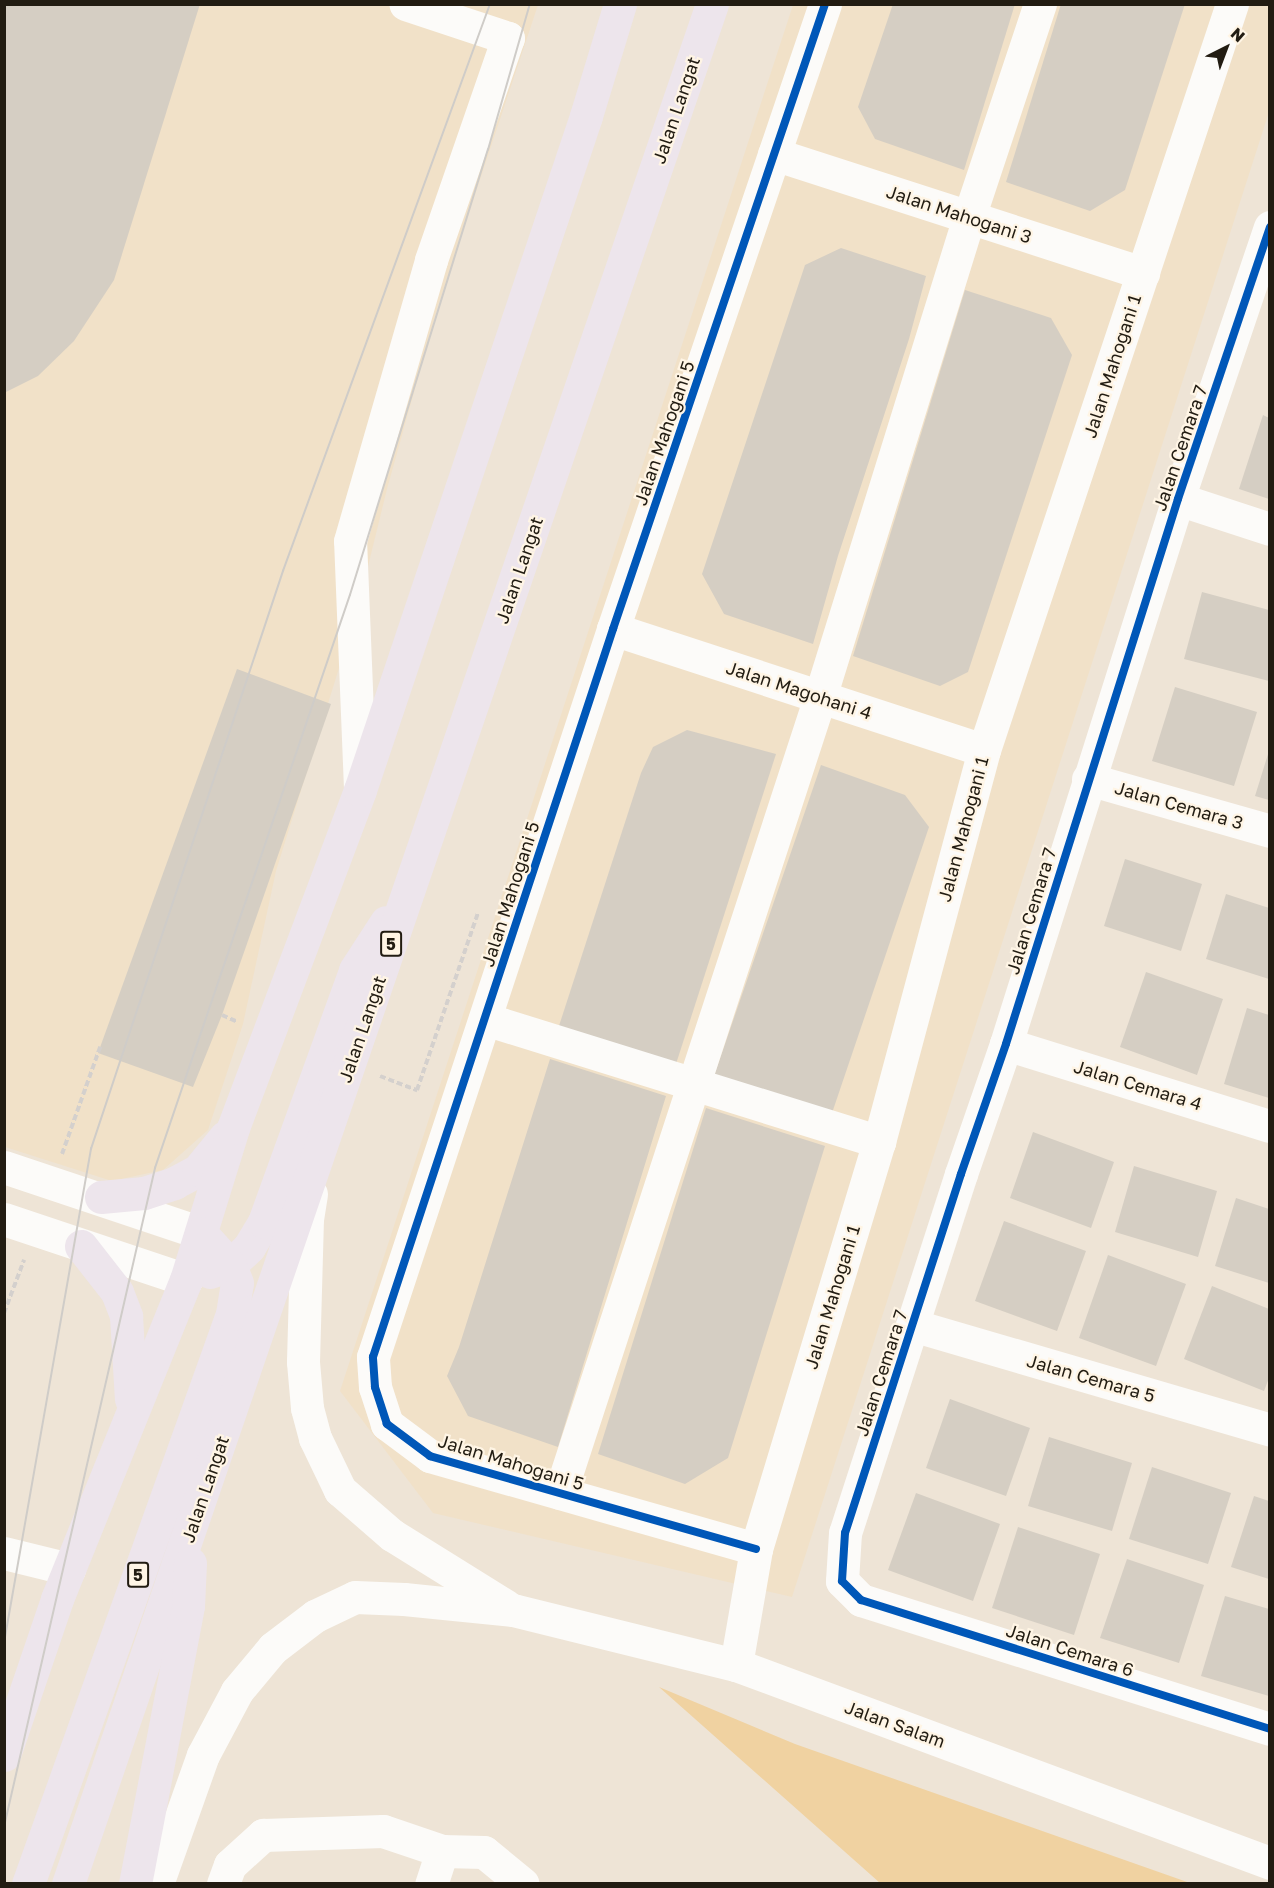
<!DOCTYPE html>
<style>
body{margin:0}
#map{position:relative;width:1274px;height:1888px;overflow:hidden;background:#eee4d6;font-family:"Golos Text",sans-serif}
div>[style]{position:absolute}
.built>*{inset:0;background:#f1e1c8}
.green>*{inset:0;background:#f0d2a1}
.building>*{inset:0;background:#d5cec3}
.path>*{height:4px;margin-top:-2px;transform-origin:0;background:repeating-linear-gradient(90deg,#d4d0cd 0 6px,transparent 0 9px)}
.minor>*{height:33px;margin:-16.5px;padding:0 16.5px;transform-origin:16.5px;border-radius:16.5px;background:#fcfbf9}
.highway>*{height:33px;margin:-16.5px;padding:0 16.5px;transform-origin:16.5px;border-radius:16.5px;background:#ede5ec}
.tram>*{height:1.5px;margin:-0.75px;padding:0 0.75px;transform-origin:0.75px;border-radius:0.75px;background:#cfccc8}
.cycleway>*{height:8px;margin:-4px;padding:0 4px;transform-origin:4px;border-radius:4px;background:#0057b8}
span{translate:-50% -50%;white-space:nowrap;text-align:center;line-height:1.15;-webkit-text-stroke:4.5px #fff5e5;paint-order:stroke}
.shield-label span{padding:2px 4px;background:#fff5e5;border:2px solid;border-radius:4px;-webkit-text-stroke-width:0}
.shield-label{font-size:16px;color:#221c12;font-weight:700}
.street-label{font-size:18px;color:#221c12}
.frame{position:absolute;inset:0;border:6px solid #221c12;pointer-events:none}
.north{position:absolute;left:1196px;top:18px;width:60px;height:60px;-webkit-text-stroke:4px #fff5e5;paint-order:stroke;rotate:42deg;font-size:16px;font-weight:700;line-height:24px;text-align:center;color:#221c12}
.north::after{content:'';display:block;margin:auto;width:21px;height:27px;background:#221c12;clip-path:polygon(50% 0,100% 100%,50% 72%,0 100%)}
</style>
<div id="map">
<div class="built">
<div style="clip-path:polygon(5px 5px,538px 5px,438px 306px,387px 489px,358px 607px,276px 871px,243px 1024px,208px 1130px,163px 1170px,112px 1181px,5px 1147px)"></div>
<div style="clip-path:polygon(793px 5px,1269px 5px,1269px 112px,792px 1597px,433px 1513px,340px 1391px)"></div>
</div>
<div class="green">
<div style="clip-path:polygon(659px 1687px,795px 1744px,1190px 1883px,880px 1883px)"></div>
</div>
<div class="building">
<div style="clip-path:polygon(4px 4px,200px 4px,114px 280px,74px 341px,38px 376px,4px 393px)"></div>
<div style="clip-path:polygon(893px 4px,1015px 4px,964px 170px,875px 139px,858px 107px)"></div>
<div style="clip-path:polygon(1061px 4px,1185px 4px,1125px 190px,1090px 211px,1006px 182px)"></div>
<div style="clip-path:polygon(841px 248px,926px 276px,909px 339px,838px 556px,813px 644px,724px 614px,702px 574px,805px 265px)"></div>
<div style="clip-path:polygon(965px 290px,1051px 318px,1072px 355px,968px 672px,940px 686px,853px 656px)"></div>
<div style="clip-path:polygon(1263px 415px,1269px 418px,1269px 499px,1239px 489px)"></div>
<div style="clip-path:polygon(1202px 592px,1269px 610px,1269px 681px,1184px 659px)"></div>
<div style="clip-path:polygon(237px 669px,331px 704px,222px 1015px,193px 1087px,98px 1053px)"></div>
<div style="clip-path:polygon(1175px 687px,1257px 712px,1234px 786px,1152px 761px)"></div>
<div style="clip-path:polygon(687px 730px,776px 754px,675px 1067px,558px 1029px,641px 773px,653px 747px)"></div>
<div style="clip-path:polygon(1269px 751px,1269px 800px,1255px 796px)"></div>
<div style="clip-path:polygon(821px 765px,905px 795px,929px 827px,831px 1116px,714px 1076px)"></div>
<div style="clip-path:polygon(1125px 859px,1202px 884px,1181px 951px,1104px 926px)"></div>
<div style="clip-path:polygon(1226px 894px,1269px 908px,1269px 979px,1206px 959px)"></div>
<div style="clip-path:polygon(1146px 972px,1223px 999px,1197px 1075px,1120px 1047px)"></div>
<div style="clip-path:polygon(1247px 1008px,1269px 1015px,1269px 1098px,1224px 1084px)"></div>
<div style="clip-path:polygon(550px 1059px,666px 1096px,558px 1447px,468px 1416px,447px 1376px,459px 1347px)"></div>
<div style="clip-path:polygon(706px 1108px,825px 1146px,728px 1458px,685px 1484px,598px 1454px)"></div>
<div style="clip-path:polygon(1033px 1132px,1114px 1162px,1091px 1228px,1010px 1198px)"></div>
<div style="clip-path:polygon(1134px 1166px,1217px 1191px,1198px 1257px,1115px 1232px)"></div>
<div style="clip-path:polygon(1236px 1198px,1269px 1209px,1269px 1283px,1215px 1266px)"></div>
<div style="clip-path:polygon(1004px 1221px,1086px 1251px,1057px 1331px,975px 1301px)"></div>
<div style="clip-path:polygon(1108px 1255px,1186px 1284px,1156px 1366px,1079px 1338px)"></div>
<div style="clip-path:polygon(1212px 1286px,1269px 1309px,1269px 1378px,1264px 1391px,1184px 1359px)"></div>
<div style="clip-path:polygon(950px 1399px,1030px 1428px,1006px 1496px,926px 1468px)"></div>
<div style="clip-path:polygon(1049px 1437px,1132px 1463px,1112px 1531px,1028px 1506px)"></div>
<div style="clip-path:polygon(1152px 1467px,1231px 1493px,1208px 1564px,1129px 1539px)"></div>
<div style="clip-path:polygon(916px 1493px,1000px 1524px,973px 1601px,888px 1570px)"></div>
<div style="clip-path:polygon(1254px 1496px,1269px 1501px,1269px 1579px,1231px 1567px)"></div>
<div style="clip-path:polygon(1018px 1527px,1100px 1554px,1074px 1635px,992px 1608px)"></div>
<div style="clip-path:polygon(1127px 1559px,1204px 1585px,1179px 1663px,1100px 1638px)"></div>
<div style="clip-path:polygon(1225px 1596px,1269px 1609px,1269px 1696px,1201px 1676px)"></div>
</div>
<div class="path">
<div style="left:222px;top:1015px;width:17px;rotate:24deg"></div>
<div style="left:380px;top:1076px;width:40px;rotate:21deg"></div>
<div style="left:417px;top:1090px;width:187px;rotate:-71deg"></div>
<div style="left:62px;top:1154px;width:114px;rotate:-70.4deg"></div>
<div style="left:4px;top:1313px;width:57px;rotate:-69.3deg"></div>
</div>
<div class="minor">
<div style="left:774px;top:154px;width:388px;rotate:17.9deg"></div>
<div style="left:1270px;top:227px;width:287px;rotate:108.7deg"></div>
<div style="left:1178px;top:499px;width:571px;rotate:107.52deg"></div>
<div style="left:1006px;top:1044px;width:138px;rotate:109.1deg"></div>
<div style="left:961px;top:1174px;width:377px;rotate:107.9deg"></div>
<div style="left:845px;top:1533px;width:48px;rotate:93.6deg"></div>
<div style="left:842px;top:1581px;width:27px;rotate:45deg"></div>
<div style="left:861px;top:1600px;width:429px;rotate:17.5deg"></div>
<div style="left:1178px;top:499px;width:97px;rotate:18.1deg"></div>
<div style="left:613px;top:629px;width:390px;rotate:18.1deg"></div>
<div style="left:1088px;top:779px;width:189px;rotate:15.9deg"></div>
<div style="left:360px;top:788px;width:247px;rotate:-92.3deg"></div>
<div style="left:350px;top:541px;width:292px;rotate:-73.9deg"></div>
<div style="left:431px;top:260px;width:235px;rotate:-70.9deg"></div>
<div style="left:508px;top:38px;width:108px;rotate:-161.7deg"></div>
<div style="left:485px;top:1019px;width:413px;rotate:17.3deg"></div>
<div style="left:1006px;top:1044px;width:276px;rotate:17.3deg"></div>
<div style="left:4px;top:1167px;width:208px;rotate:18.5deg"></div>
<div style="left:311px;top:1194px;width:24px;rotate:99deg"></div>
<div style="left:307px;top:1218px;width:144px;rotate:91.6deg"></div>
<div style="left:303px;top:1362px;width:46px;rotate:85deg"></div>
<div style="left:307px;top:1408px;width:31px;rotate:75deg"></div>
<div style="left:315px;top:1438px;width:58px;rotate:64.3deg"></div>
<div style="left:340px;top:1490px;width:69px;rotate:40.9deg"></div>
<div style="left:392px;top:1535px;width:134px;rotate:31.9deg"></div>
<div style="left:4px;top:1219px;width:192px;rotate:18.5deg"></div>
<div style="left:912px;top:1325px;width:373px;rotate:16.3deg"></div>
<div style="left:560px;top:1493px;width:837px;rotate:-71.91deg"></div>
<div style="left:820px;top:697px;width:503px;rotate:-72.75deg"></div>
<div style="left:969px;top:217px;width:225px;rotate:-71.6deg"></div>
<div style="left:756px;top:1549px;width:339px;rotate:-164.1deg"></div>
<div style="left:430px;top:1456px;width:54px;rotate:-143.3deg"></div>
<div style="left:387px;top:1424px;width:39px;rotate:-108deg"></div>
<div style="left:375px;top:1387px;width:30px;rotate:-94deg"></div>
<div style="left:373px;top:1357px;width:767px;rotate:-71.75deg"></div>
<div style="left:613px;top:629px;width:660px;rotate:-71.26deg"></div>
<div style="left:4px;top:1553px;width:67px;rotate:13.8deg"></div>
<div style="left:736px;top:1665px;width:118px;rotate:-80.2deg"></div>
<div style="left:756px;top:1549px;width:425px;rotate:-73.2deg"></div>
<div style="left:879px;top:1142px;width:406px;rotate:-75deg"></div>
<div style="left:984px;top:750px;width:786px;rotate:-71.61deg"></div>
<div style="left:442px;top:1851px;width:42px;rotate:1.4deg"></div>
<div style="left:484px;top:1852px;width:50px;rotate:39.4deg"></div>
<div style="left:157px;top:1884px;width:137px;rotate:-70.4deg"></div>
<div style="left:203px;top:1755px;width:72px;rotate:-62deg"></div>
<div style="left:237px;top:1691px;width:56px;rotate:-50.1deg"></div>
<div style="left:273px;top:1648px;width:53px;rotate:-37.3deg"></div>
<div style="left:315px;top:1616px;width:44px;rotate:-25.4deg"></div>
<div style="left:355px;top:1597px;width:49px;rotate:2.3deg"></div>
<div style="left:404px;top:1599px;width:110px;rotate:5.8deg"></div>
<div style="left:513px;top:1610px;width:230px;rotate:13.9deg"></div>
<div style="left:736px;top:1665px;width:570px;rotate:20.34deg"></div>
<div style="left:223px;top:1884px;width:20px;rotate:-70deg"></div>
<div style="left:230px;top:1865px;width:45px;rotate:-42.3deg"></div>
<div style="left:263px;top:1835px;width:120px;rotate:-1.9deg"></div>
<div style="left:383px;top:1831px;width:62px;rotate:18.7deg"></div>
<div style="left:442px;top:1851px;width:35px;rotate:108deg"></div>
</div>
<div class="highway">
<div style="left:101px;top:1197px;width:43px;rotate:-5.3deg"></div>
<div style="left:144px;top:1193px;width:32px;rotate:-18deg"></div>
<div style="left:174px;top:1183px;width:27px;rotate:-28deg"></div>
<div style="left:198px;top:1170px;width:43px;rotate:-50.7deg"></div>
<div style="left:81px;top:1246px;width:58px;rotate:52deg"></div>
<div style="left:117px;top:1292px;width:26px;rotate:69deg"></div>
<div style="left:126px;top:1316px;width:83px;rotate:86.6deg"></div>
<div style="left:210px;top:1272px;width:21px;rotate:-19deg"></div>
<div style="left:230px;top:1265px;width:26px;rotate:-43deg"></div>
<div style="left:249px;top:1247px;width:29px;rotate:-59deg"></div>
<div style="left:264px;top:1222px;width:268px;rotate:-70.1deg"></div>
<div style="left:355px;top:970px;width:57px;rotate:-57.1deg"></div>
<div style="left:4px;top:1755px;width:165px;rotate:-71.2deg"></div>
<div style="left:57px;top:1599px;width:344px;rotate:-68deg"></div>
<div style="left:186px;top:1280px;width:159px;rotate:-72.8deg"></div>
<div style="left:233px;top:1128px;width:361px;rotate:-69.4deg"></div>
<div style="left:360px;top:790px;width:711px;rotate:-71.46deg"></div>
<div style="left:586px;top:116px;width:117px;rotate:-73.1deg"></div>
<div style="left:28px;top:1884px;width:605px;rotate:-70.31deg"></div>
<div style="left:232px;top:1314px;width:31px;rotate:-81deg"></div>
<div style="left:237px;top:1283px;width:19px;rotate:-111deg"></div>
<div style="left:230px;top:1265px;width:43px;rotate:-132.2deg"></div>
<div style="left:68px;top:1884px;width:1987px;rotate:-71.09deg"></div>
<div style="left:135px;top:1884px;width:283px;rotate:-79.2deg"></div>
<div style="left:188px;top:1606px;width:43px;rotate:-87.3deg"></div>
</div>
<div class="tram">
<div style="left:4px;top:1643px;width:502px;rotate:-80.01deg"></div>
<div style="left:91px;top:1149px;width:609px;rotate:-71.62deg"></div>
<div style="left:283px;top:571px;width:604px;rotate:-69.94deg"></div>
<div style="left:4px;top:1827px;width:676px;rotate:-77.09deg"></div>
<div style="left:155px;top:1168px;width:605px;rotate:-71.21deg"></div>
<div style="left:350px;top:595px;width:466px;rotate:-72.8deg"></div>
<div style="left:488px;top:150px;width:152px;rotate:-74deg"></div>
</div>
<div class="cycleway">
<div style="left:1270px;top:227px;width:287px;rotate:108.7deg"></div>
<div style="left:1178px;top:499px;width:571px;rotate:107.52deg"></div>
<div style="left:1006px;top:1044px;width:138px;rotate:109.1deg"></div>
<div style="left:961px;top:1174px;width:377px;rotate:107.9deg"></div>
<div style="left:845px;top:1533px;width:48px;rotate:93.6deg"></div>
<div style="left:842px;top:1581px;width:27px;rotate:45deg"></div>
<div style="left:861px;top:1600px;width:429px;rotate:17.5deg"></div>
<div style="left:756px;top:1549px;width:339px;rotate:-164.1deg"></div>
<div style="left:430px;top:1456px;width:54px;rotate:-143.3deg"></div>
<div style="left:387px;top:1424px;width:39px;rotate:-108deg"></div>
<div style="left:375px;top:1387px;width:30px;rotate:-94deg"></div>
<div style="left:373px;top:1357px;width:767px;rotate:-71.75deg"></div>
<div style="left:613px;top:629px;width:660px;rotate:-71.26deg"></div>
</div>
<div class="shield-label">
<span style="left:391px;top:944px">5</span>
<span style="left:138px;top:1575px">5</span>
</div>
<div class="street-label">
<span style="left:676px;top:110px;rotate:-71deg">Jalan Langat</span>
<span style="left:959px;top:214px;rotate:18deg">Jalan Mahogani 3</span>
<span style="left:1112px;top:366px;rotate:-72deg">Jalan Mahogani 1</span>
<span style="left:664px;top:433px;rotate:-71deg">Jalan Mahogani 5</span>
<span style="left:1180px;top:448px;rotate:-71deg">Jalan Cemara 7</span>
<span style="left:519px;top:570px;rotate:-71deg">Jalan Langat</span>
<span style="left:799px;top:690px;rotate:18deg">Jalan Magohani 4</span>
<span style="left:1179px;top:805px;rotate:16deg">Jalan Cemara 3</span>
<span style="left:963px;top:829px;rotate:-75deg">Jalan Mahogani 1</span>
<span style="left:510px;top:894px;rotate:-72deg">Jalan Mahogani 5</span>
<span style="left:1031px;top:911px;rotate:-73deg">Jalan Cemara 7</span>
<span style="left:362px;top:1029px;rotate:-71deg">Jalan Langat</span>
<span style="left:1138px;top:1085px;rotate:17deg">Jalan Cemara 4</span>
<span style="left:832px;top:1297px;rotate:-73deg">Jalan Mahogani 1</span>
<span style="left:881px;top:1373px;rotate:-72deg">Jalan Cemara 7</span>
<span style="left:1091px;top:1378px;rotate:16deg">Jalan Cemara 5</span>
<span style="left:511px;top:1462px;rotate:17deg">Jalan Mahogani 5</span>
<span style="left:205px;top:1489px;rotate:-71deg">Jalan Langat</span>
<span style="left:1070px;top:1650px;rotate:18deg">Jalan Cemara 6</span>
<span style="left:895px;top:1724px;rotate:20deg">Jalan Salam</span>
</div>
<div class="frame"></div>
<div class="north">N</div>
</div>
